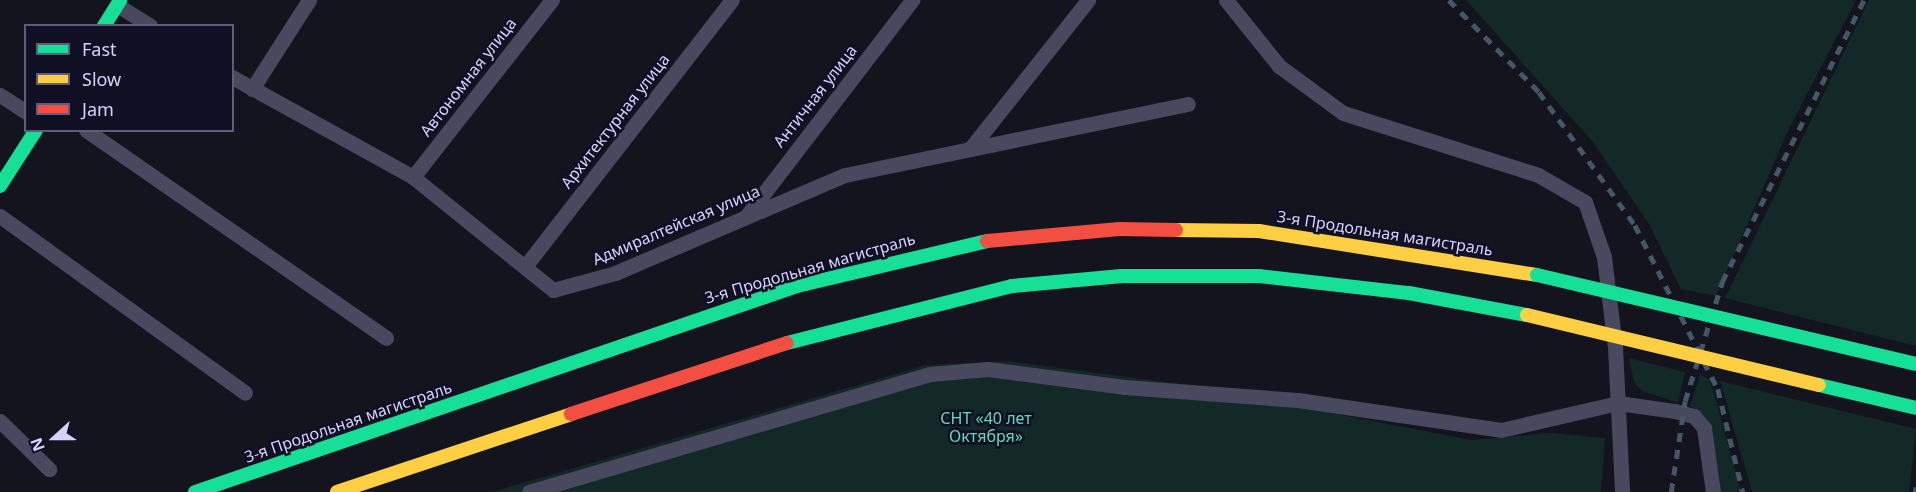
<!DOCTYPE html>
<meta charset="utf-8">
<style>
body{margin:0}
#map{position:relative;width:1916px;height:492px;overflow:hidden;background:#14141e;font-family:"Noto Sans",sans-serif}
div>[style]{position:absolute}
.green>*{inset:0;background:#122928}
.street>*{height:15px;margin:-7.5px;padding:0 7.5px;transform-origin:7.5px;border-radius:7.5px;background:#48495f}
.fast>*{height:14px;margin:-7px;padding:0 7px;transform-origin:7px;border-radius:7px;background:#16e098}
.slow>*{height:14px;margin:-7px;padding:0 7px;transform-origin:7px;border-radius:7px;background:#ffcf43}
.jam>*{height:14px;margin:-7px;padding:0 7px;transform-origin:7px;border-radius:7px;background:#f24e42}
.rail>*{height:4.5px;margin-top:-2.25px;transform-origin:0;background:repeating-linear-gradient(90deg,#425866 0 9px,transparent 0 17px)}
.fast-bridge>*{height:14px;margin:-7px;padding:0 7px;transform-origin:7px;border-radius:7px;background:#16e098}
.slow-bridge>*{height:14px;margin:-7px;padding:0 7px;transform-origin:7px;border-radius:7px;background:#ffcf43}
span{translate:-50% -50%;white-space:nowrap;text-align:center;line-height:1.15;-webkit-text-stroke:5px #110f23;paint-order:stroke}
.street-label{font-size:16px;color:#d5d2fd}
.park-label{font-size:16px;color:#60dbb7}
.legend{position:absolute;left:24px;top:24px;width:210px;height:108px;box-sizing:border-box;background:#110f23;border:2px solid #5f5d7a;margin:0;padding:8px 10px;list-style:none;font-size:18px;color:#d5d2fd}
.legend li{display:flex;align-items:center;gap:12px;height:30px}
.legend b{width:30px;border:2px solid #5f5d7a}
.north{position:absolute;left:24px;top:408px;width:60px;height:60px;-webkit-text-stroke:4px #110f23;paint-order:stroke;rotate:249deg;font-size:16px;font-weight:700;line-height:24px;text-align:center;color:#d5d2fd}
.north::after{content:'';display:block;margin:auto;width:21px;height:27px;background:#d5d2fd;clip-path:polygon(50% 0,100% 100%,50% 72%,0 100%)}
</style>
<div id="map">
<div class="green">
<div style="clip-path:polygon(1466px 0,1856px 0,1787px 133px,1716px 296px,1681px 289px,1649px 224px,1593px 142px)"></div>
<div style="clip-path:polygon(1869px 0,1916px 0,1916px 346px,1725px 298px)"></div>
<div style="clip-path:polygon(1629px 358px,1685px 372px,1678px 403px,1642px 391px,1634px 382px)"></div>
<div style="clip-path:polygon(1006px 361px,1181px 384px,1471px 440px,1550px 433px,1605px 438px,1601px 492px,492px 492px,926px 365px)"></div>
<div style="clip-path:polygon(1700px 375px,1709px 379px,1714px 394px,1741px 492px,1719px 492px,1712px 432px,1700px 412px,1690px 406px)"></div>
<div style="clip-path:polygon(1720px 381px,1916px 429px,1909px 492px,1752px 492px)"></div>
</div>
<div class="street">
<div style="left:1226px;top:0;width:85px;rotate:51.2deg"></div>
<div style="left:1279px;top:66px;width:79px;rotate:36.3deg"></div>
<div style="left:1343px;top:113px;width:205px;rotate:17.6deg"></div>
<div style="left:1538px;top:175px;width:54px;rotate:29.9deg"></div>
<div style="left:1585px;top:202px;width:58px;rotate:70.9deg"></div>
<div style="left:1604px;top:257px;width:91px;rotate:83deg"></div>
<div style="left:1615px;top:347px;width:145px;rotate:87.2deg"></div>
<div style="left:117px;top:5px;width:39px;rotate:32deg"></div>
<div style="left:232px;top:77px;width:207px;rotate:28.9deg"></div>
<div style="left:413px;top:177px;width:180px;rotate:38.9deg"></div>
<div style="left:553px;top:290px;width:64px;rotate:-15.3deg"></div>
<div style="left:615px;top:273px;width:250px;rotate:-23.1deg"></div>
<div style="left:845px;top:175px;width:350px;rotate:-11.7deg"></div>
<div style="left:252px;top:89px;width:106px;rotate:-57.4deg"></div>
<div style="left:0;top:95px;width:31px;rotate:33deg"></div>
<div style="left:86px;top:130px;width:365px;rotate:34.7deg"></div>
<div style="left:970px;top:149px;width:190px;rotate:-51.6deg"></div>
<div style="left:413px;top:177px;width:225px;rotate:-51.9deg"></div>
<div style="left:748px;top:214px;width:270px;rotate:-52.5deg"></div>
<div style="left:0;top:216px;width:302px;rotate:35.8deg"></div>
<div style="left:527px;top:264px;width:334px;rotate:-52.2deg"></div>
<div style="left:0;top:421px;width:69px;rotate:44.4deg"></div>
<div style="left:529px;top:492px;width:418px;rotate:-16.4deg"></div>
<div style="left:930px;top:374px;width:58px;rotate:-4.9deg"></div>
<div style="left:988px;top:369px;width:137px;rotate:7.5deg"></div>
<div style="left:1124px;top:387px;width:174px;rotate:4.3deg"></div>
<div style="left:1298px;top:400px;width:205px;rotate:8.4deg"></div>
<div style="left:1501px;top:430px;width:120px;rotate:-13deg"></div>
<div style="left:1618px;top:403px;width:58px;rotate:8deg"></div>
<div style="left:1675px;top:411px;width:20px;rotate:15deg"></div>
<div style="left:1694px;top:416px;width:16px;rotate:50deg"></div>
<div style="left:1704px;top:428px;width:65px;rotate:82deg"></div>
</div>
<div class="fast">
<div style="left:104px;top:26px;width:31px;rotate:-58deg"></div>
<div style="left:0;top:186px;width:67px;rotate:-57.3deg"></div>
<div style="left:787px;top:343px;width:232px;rotate:-14.2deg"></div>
<div style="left:1012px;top:286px;width:110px;rotate:-5.2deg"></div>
<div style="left:1122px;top:276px;width:137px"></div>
<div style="left:1259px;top:276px;width:151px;rotate:6.5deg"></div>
<div style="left:1409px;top:293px;width:120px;rotate:10.6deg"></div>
<div style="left:195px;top:492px;width:636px;rotate:-18.89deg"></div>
<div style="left:797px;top:286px;width:195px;rotate:-13.3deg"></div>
</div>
<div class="slow">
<div style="left:1176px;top:230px;width:83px;rotate:0.7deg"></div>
<div style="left:1259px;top:231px;width:281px;rotate:9deg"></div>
<div style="left:337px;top:492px;width:247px;rotate:-18.4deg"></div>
</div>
<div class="jam">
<div style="left:987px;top:241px;width:133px;rotate:-5.2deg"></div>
<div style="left:1119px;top:229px;width:57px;rotate:1deg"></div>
<div style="left:571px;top:414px;width:227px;rotate:-18.2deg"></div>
</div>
<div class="rail">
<div style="left:1449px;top:0;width:129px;rotate:45.6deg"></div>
<div style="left:1539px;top:92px;width:164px;rotate:54.2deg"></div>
<div style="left:1635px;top:225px;width:184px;rotate:63.2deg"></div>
<div style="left:1718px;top:389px;width:106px;rotate:76.4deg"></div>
<div style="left:1671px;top:492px;width:92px;rotate:-81.3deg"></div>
<div style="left:1685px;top:401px;width:125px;rotate:-72.7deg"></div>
<div style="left:1722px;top:282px;width:316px;rotate:-63.3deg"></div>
<div style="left:1915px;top:492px;width:5px;rotate:-79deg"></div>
</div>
<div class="fast-bridge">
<div style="left:1537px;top:275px;width:389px;rotate:13.2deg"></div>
<div style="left:1819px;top:385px;width:100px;rotate:13.3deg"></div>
</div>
<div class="slow-bridge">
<div style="left:1527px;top:315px;width:300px;rotate:13.5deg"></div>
</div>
<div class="street-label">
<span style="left:468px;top:77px;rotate:-52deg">Автономная улица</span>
<span style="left:815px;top:96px;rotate:-52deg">Античная улица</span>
<span style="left:615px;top:121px;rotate:-52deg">Архитектурная улица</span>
<span style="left:676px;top:225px;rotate:-23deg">Адмиралтейская улица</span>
<span style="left:1385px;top:233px;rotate:9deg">3-я Продольная магистраль</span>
<span style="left:810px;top:268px;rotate:-16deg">3-я Продольная магистраль</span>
<span style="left:348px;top:422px;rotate:-19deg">3-я Продольная магистраль</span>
</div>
<div class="park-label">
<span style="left:986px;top:427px">СНТ «40 лет<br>Октября»</span>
</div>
<ul class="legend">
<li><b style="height:8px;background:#16e098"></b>Fast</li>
<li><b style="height:8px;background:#ffcf43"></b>Slow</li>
<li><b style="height:8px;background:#f24e42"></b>Jam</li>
</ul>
<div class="north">N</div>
</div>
